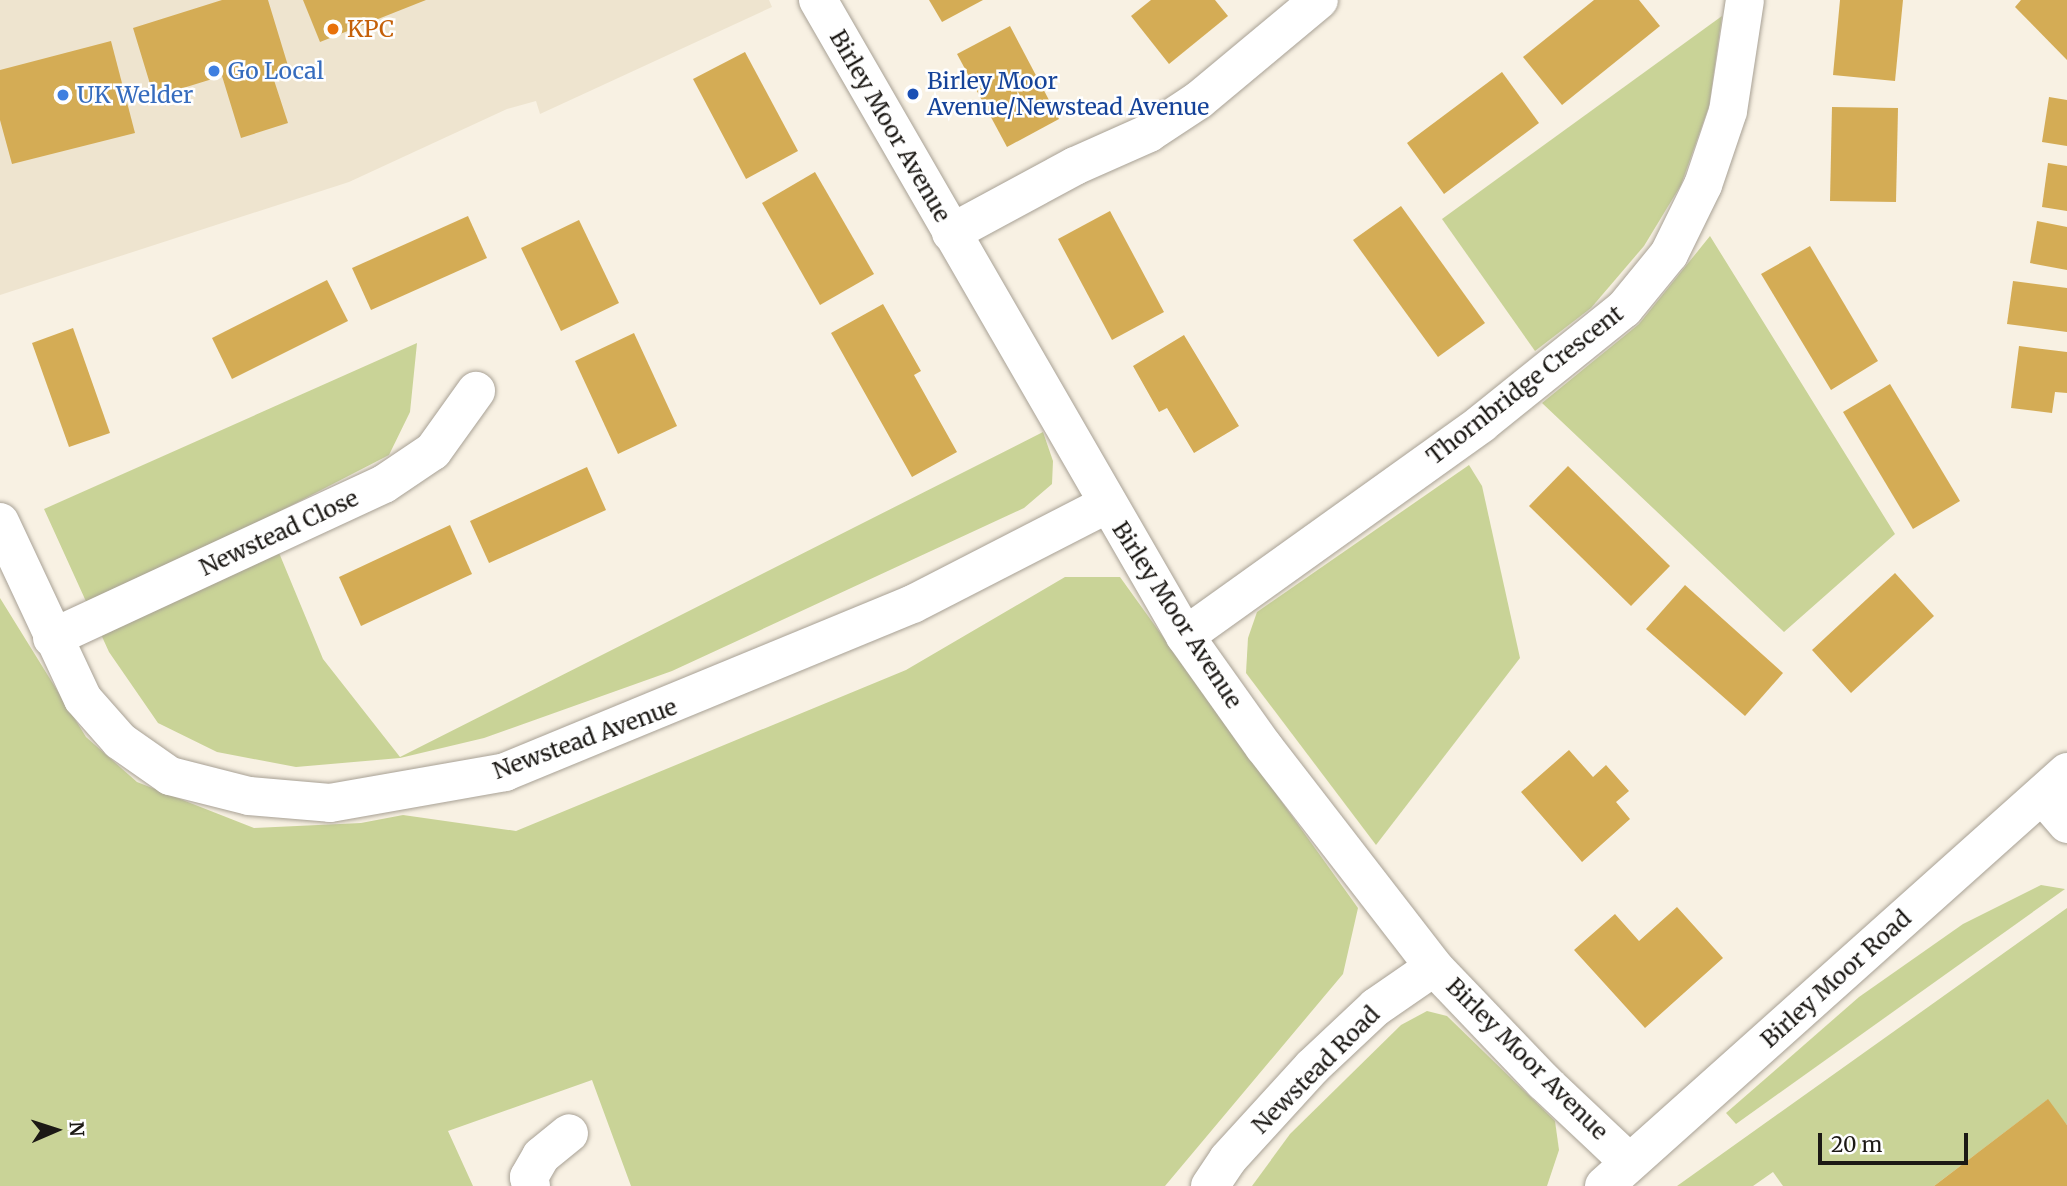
<!DOCTYPE html>
<style>
body{margin:0}
#map{position:relative;width:2067px;height:1186px;overflow:hidden;background:#f8f1e3;font-family:Merriweather,serif}
div>[style]{position:absolute}
.built>*{inset:0;background:#eee4cf}
.green>*{inset:0;background:#c9d397}
.building>*{inset:0;background:#d4ac55}
.roads{filter:drop-shadow(0 0 2px #a8a195) drop-shadow(0 0 2px #a8a195)}
.street>*{height:38px;margin:-19px;padding:0 19px;transform-origin:19px;border-radius:19px;background:#fff}
.secondary>*{height:38px;margin:-19px;padding:0 19px;transform-origin:19px;border-radius:19px;background:#fff}
.primary>*{height:38px;margin:-19px;padding:0 19px;transform-origin:19px;border-radius:19px;background:#fff}
.dots>*{width:19px;height:19px;translate:-50% -50%;box-sizing:border-box;border:4px solid #fff;border-radius:50%}
span{translate:-50% -50%;white-space:nowrap;text-align:center;line-height:1.15;-webkit-text-stroke:5px #fff;paint-order:stroke}
.food-label{font-size:23px;color:#c56008}
.left{translate:0 -50%;text-align:left}
.shop-label{font-size:23px;color:#366cbe}
.transit-label{font-size:23px;color:#164399}
.street-label{font-size:23px;color:#1c1915}
.north{position:absolute;left:21px;top:1095px;width:70px;height:70px;-webkit-text-stroke:5px #fff;paint-order:stroke;rotate:87deg;font-size:19px;font-weight:700;line-height:28px;text-align:center;color:#1c1915}
.north::after{content:'';display:block;margin:auto;width:24px;height:32px;background:#1c1915;clip-path:polygon(50% 0,100% 100%,50% 72%,0 100%)}
.scale{position:absolute;left:1818px;top:1133px;width:150px;height:32px;box-sizing:border-box;border:4px solid #1c1915;border-top:0;padding-left:9px;font-size:21px;line-height:24px;white-space:nowrap;color:#1c1915;-webkit-text-stroke:5px #fff;paint-order:stroke}
</style>
<div id="map">
<div class="built">
<div style="clip-path:polygon(0 0,769px 0,772px 7px,540px 114px,536px 101px,507px 109px,349px 182px,0 295px)"></div>
</div>
<div class="green">
<div style="clip-path:polygon(1722px 16px,1709px 106px,1681px 185px,1644px 246px,1591px 308px,1535px 351px,1442px 219px)"></div>
<div style="clip-path:polygon(1710px 236px,1895px 534px,1784px 632px,1542px 403px,1639px 324px)"></div>
<div style="clip-path:polygon(417px 343px,410px 412px,389px 455px,265px 519px,323px 659px,400px 757px,1043px 432px,1053px 461px,1052px 484px,1024px 508px,672px 671px,484px 738px,400px 758px,296px 767px,217px 752px,158px 723px,109px 652px,44px 509px)"></div>
<div style="clip-path:polygon(1469px 465px,1482px 486px,1520px 658px,1376px 845px,1246px 673px,1248px 638px,1257px 612px)"></div>
<div style="clip-path:polygon(1065px 577px,1120px 577px,1358px 908px,1343px 974px,1165px 1186px,631px 1186px,592px 1080px,448px 1131px,473px 1186px,0 1186px,0 598px,86px 737px,137px 782px,254px 828px,361px 823px,403px 815px,516px 831px,906px 670px)"></div>
<div style="clip-path:polygon(2041px 885px,2065px 889px,1736px 1124px,1726px 1113px,1859px 997px,1963px 924px)"></div>
<div style="clip-path:polygon(2067px 908px,2067px 1125px,2047px 1100px,1934px 1186px,1783px 1186px,1773px 1172px,1753px 1186px,1677px 1186px)"></div>
<div style="clip-path:polygon(1427px 1011px,1447px 1016px,1555px 1121px,1559px 1150px,1547px 1186px,1252px 1186px,1290px 1134px,1401px 1025px)"></div>
</div>
<div class="building">
<div style="clip-path:polygon(222px 0,268px 0,289px 69px,272px 74px,288px 123px,241px 138px,222px 76px,154px 97px,133px 28px)"></div>
<div style="clip-path:polygon(303px 0,426px 0,320px 42px)"></div>
<div style="clip-path:polygon(929px 0,983px 0,942px 22px)"></div>
<div style="clip-path:polygon(1151px 0,1215px 0,1228px 16px,1169px 64px,1131px 16px)"></div>
<div style="clip-path:polygon(1594px 0,1639px 0,1660px 26px,1562px 105px,1523px 57px)"></div>
<div style="clip-path:polygon(1840px 0,1903px 0,1895px 81px,1833px 75px)"></div>
<div style="clip-path:polygon(2021px 0,2067px 0,2067px 60px,2015px 7px)"></div>
<div style="clip-path:polygon(1010px 26px,1059px 119px,1007px 147px,957px 54px)"></div>
<div style="clip-path:polygon(111px 41px,135px 133px,12px 164px,0 120px,0 70px)"></div>
<div style="clip-path:polygon(745px 52px,798px 151px,746px 179px,693px 79px)"></div>
<div style="clip-path:polygon(1502px 72px,1539px 123px,1444px 194px,1407px 143px)"></div>
<div style="clip-path:polygon(2049px 97px,2067px 100px,2067px 146px,2042px 142px)"></div>
<div style="clip-path:polygon(1832px 107px,1898px 108px,1896px 202px,1830px 201px)"></div>
<div style="clip-path:polygon(2048px 163px,2067px 166px,2067px 211px,2042px 207px)"></div>
<div style="clip-path:polygon(815px 172px,874px 274px,820px 305px,762px 203px)"></div>
<div style="clip-path:polygon(1401px 206px,1485px 323px,1438px 357px,1353px 240px)"></div>
<div style="clip-path:polygon(1110px 211px,1164px 312px,1112px 340px,1058px 239px)"></div>
<div style="clip-path:polygon(468px 216px,487px 258px,371px 310px,352px 268px)"></div>
<div style="clip-path:polygon(579px 220px,619px 303px,561px 331px,521px 248px)"></div>
<div style="clip-path:polygon(2037px 221px,2067px 227px,2067px 270px,2030px 263px)"></div>
<div style="clip-path:polygon(1810px 246px,1878px 361px,1831px 390px,1761px 274px)"></div>
<div style="clip-path:polygon(327px 280px,348px 321px,232px 379px,212px 338px)"></div>
<div style="clip-path:polygon(2013px 281px,2067px 288px,2067px 332px,2007px 324px)"></div>
<div style="clip-path:polygon(883px 304px,921px 371px,914px 375px,957px 452px,912px 477px,831px 333px)"></div>
<div style="clip-path:polygon(73px 328px,110px 433px,69px 447px,32px 343px)"></div>
<div style="clip-path:polygon(634px 333px,677px 426px,618px 454px,575px 361px)"></div>
<div style="clip-path:polygon(1184px 335px,1239px 426px,1194px 453px,1167px 408px,1159px 412px,1133px 366px)"></div>
<div style="clip-path:polygon(2019px 346px,2067px 352px,2067px 393px,2055px 392px,2052px 413px,2011px 408px)"></div>
<div style="clip-path:polygon(1890px 384px,1960px 501px,1913px 529px,1843px 412px)"></div>
<div style="clip-path:polygon(1568px 466px,1670px 566px,1631px 606px,1529px 506px)"></div>
<div style="clip-path:polygon(587px 467px,606px 510px,489px 563px,470px 521px)"></div>
<div style="clip-path:polygon(450px 525px,472px 574px,361px 626px,339px 577px)"></div>
<div style="clip-path:polygon(1895px 573px,1934px 616px,1851px 693px,1812px 650px)"></div>
<div style="clip-path:polygon(1685px 585px,1783px 673px,1745px 716px,1646px 629px)"></div>
<div style="clip-path:polygon(1569px 750px,1593px 777px,1606px 765px,1629px 791px,1616px 802px,1630px 819px,1582px 862px,1521px 792px)"></div>
<div style="clip-path:polygon(1677px 907px,1723px 958px,1645px 1028px,1574px 950px,1615px 914px,1639px 941px)"></div>
<div style="clip-path:polygon(2048px 1099px,2067px 1125px,2067px 1186px,1934px 1186px)"></div>
</div>
<div class="roads">
<div class="street">
<div style="left:818px;top:0;width:734px;rotate:60.01deg"></div>
<div style="left:1185px;top:636px;width:136px;rotate:54.6deg"></div>
<div style="left:1264px;top:747px;width:278px;rotate:52.3deg"></div>
<div style="left:1434px;top:967px;width:159px;rotate:46.3deg"></div>
<div style="left:1544px;top:1082px;width:117px;rotate:43.3deg"></div>
<div style="left:951px;top:233px;width:141px;rotate:-28.4deg"></div>
<div style="left:1075px;top:166px;width:81px;rotate:-24deg"></div>
<div style="left:1149px;top:133px;width:60px;rotate:-33.4deg"></div>
<div style="left:1199px;top:100px;width:156px;rotate:-39.8deg"></div>
<div style="left:0;top:522px;width:195px;rotate:64.9deg"></div>
<div style="left:83px;top:699px;width:56px;rotate:48.6deg"></div>
<div style="left:120px;top:741px;width:61px;rotate:35deg"></div>
<div style="left:170px;top:776px;width:81px;rotate:14.2deg"></div>
<div style="left:249px;top:796px;width:81px;rotate:4.9deg"></div>
<div style="left:330px;top:803px;width:178px;rotate:-10deg"></div>
<div style="left:505px;top:772px;width:441px;rotate:-22.4deg"></div>
<div style="left:913px;top:604px;width:217px;rotate:-27.2deg"></div>
<div style="left:1185px;top:636px;width:365px;rotate:-35.6deg"></div>
<div style="left:1482px;top:423px;width:182px;rotate:-38.8deg"></div>
<div style="left:1624px;top:309px;width:71px;rotate:-50.7deg"></div>
<div style="left:1669px;top:254px;width:77px;rotate:-63.8deg"></div>
<div style="left:1703px;top:185px;width:78px;rotate:-71.3deg"></div>
<div style="left:1728px;top:111px;width:112px;rotate:-81.3deg"></div>
<div style="left:52px;top:638px;width:366px;rotate:-24.9deg"></div>
<div style="left:384px;top:484px;width:59px;rotate:-34deg"></div>
<div style="left:433px;top:451px;width:74px;rotate:-54.4deg"></div>
<div style="left:531px;top:1186px;width:9px;rotate:-103deg"></div>
<div style="left:529px;top:1177px;width:24px;rotate:-60deg"></div>
<div style="left:541px;top:1156px;width:36px;rotate:-39deg"></div>
<div style="left:1210px;top:1186px;width:32px;rotate:-56deg"></div>
<div style="left:1228px;top:1159px;width:125px;rotate:-47.6deg"></div>
<div style="left:1312px;top:1067px;width:88px;rotate:-43.2deg"></div>
<div style="left:1376px;top:1007px;width:70px;rotate:-34.6deg"></div>
</div>
<div class="secondary">
<div style="left:2043px;top:796px;width:37px;rotate:49deg"></div>
</div>
<div class="primary">
<div style="left:1604px;top:1186px;width:621px;rotate:-41.8deg"></div>
</div>
</div>
<div class="dots">
<div style="left:333px;top:29px;background:#e8710a"></div>
<div style="left:214px;top:71px;background:#3f7fe0"></div>
<div style="left:913px;top:94px;background:#1a4fb4"></div>
<div style="left:63px;top:95px;background:#3f7fe0"></div>
</div>
<div class="food-label">
<span class="left" style="left:347px;top:29px">KPC</span>
</div>
<div class="shop-label">
<span class="left" style="left:228px;top:71px">Go Local</span>
<span class="left" style="left:77px;top:95px">UK Welder</span>
</div>
<div class="transit-label">
<span class="left" style="left:927px;top:94px">Birley Moor<br>Avenue/Newstead Avenue</span>
</div>
<div class="street-label">
<span style="left:890px;top:126px;rotate:60deg">Birley Moor Avenue</span>
<span style="left:1525px;top:385px;rotate:-38deg">Thornbridge Crescent</span>
<span style="left:279px;top:533px;rotate:-25deg">Newstead Close</span>
<span style="left:1177px;top:615px;rotate:57deg">Birley Moor Avenue</span>
<span style="left:585px;top:739px;rotate:-20deg">Newstead Avenue</span>
<span style="left:1836px;top:979px;rotate:-42deg">Birley Moor Road</span>
<span style="left:1527px;top:1059px;rotate:45deg">Birley Moor Avenue</span>
<span style="left:1316px;top:1070px;rotate:-45deg">Newstead Road</span>
</div>
<div class="north">N</div>
<div class="scale">20 m</div>
</div>
